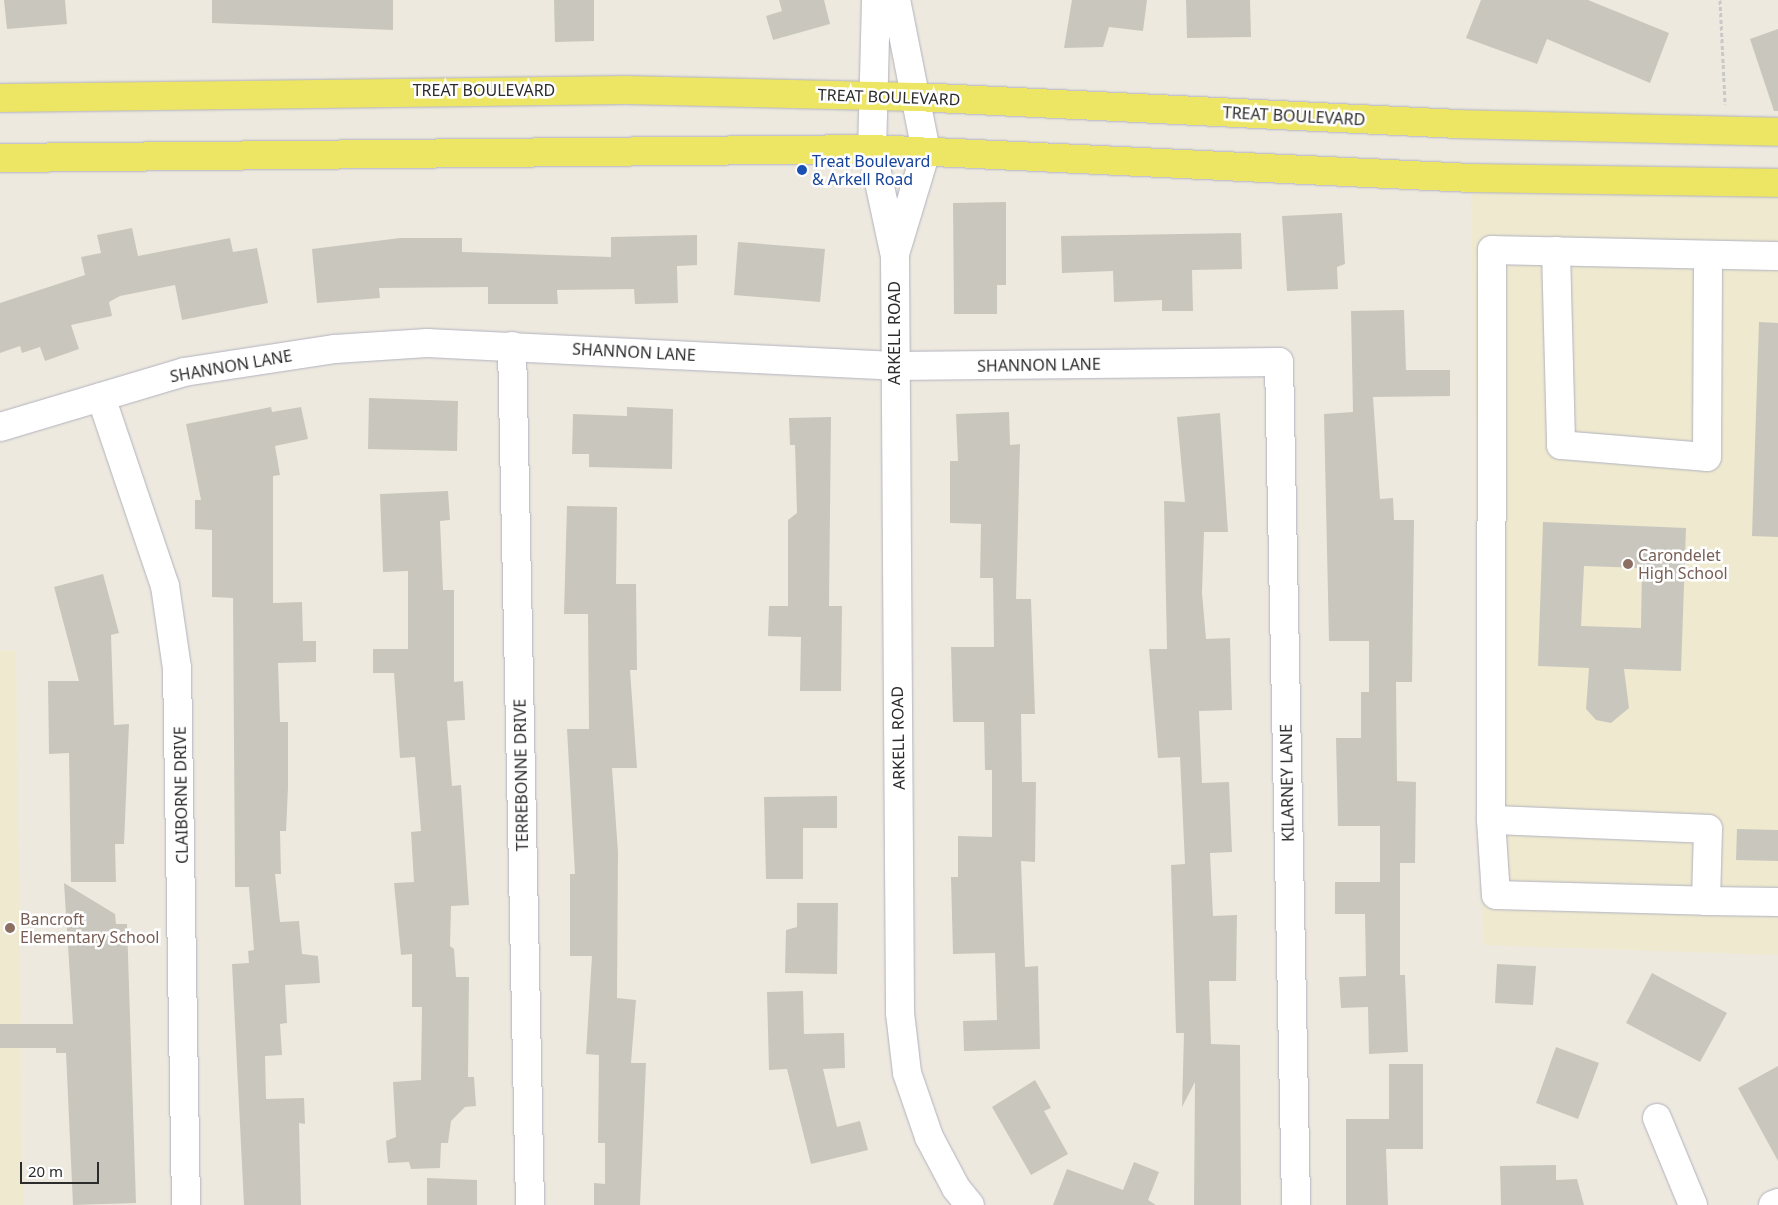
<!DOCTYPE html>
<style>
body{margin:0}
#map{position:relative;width:1778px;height:1205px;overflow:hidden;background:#ede9df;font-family:"Noto Sans",sans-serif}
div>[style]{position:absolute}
.education>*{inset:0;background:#eee9cf}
.building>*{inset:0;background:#c9c7bd}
.path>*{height:3px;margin-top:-1.5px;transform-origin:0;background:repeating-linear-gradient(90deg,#c8c8c8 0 4px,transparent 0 6.5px)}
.roads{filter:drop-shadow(0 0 1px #b2b2bf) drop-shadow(0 0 1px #b2b2bf)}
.minor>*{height:28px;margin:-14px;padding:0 14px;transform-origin:14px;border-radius:14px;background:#fff}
.major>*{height:28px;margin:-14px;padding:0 14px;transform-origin:14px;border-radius:14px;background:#ede564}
.dots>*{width:14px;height:14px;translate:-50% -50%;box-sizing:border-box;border:2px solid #fff;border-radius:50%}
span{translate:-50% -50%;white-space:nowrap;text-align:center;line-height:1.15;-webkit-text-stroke:5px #fff;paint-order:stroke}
.street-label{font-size:16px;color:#2c2c2c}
.transit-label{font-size:16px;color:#164399}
.left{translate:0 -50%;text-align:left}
.education-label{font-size:16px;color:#785e54}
.scale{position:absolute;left:20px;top:1162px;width:79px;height:22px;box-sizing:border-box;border:2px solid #2c2c2c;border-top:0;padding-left:6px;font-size:15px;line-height:18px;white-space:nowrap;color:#2c2c2c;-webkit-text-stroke:4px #fff;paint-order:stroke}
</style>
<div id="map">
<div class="education">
<div style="clip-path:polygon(1471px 178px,1778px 183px,1778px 955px,1483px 945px)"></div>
<div style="clip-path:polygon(0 650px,16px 651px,23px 1205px,0 1205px)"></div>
</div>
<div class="building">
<div style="clip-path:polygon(4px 0,65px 0,67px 24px,7px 29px)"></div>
<div style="clip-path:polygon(212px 0,393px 0,393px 30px,212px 23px)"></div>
<div style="clip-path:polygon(554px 0,594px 0,594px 41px,555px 42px)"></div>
<div style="clip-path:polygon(779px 0,824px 0,830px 24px,773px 40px,766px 16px,782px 11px)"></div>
<div style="clip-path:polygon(1072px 0,1147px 0,1143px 31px,1109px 27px,1103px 47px,1064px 48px)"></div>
<div style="clip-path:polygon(1186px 0,1250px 0,1251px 37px,1187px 38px)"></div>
<div style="clip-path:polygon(1481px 0,1588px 0,1669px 33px,1650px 83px,1547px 39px,1537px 64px,1466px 38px)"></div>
<div style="clip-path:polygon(1778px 29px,1778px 111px,1774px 111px,1750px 39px)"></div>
<div style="clip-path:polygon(1006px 202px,1006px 285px,997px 285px,997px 314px,954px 314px,953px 203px)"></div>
<div style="clip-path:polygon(1342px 213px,1345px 264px,1337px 267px,1338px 289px,1287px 291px,1282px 216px)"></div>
<div style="clip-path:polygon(132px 228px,138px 256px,230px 238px,233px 252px,257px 248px,268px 303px,182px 320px,175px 285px,120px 296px,109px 302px,112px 316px,71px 325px,79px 349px,45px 361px,40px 347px,22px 353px,20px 346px,0 353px,0 303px,85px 275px,81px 257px,101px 253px,97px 235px)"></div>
<div style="clip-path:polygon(1241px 233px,1242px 269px,1192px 270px,1193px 311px,1162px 311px,1162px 300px,1114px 302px,1113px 271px,1062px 273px,1061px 236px)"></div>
<div style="clip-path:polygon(697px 235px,697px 265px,677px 266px,678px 303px,635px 304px,634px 289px,557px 290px,558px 304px,488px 304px,488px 287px,379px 288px,380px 298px,317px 303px,312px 249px,400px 238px,462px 238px,462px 252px,611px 257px,611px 237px)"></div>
<div style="clip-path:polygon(738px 242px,825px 249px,820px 302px,734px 295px)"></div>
<div style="clip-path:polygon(1404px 310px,1406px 370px,1450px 370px,1450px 396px,1373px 397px,1380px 499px,1393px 498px,1394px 520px,1414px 520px,1412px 682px,1396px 682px,1397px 781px,1416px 782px,1415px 863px,1400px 863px,1400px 975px,1405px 975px,1408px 1052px,1369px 1054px,1368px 1007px,1341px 1008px,1339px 977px,1366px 976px,1365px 914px,1335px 914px,1335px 882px,1380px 882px,1380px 826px,1338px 826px,1336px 738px,1361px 738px,1361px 692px,1369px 692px,1369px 641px,1329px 641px,1324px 414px,1353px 412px,1351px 311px)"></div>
<div style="clip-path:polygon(1759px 322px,1778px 323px,1778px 537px,1752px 536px)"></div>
<div style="clip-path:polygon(369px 398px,458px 401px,457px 451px,368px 449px)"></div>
<div style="clip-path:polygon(271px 407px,272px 412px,301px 407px,308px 439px,275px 446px,280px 475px,273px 476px,273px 603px,302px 602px,303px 641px,316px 641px,316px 662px,278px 663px,280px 722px,288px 722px,288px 788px,286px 831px,280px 831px,281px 874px,275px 874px,280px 922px,299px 921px,302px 954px,318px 956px,320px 983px,285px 985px,287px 1023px,280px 1024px,282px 1055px,265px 1056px,266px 1099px,304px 1098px,305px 1124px,299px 1123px,301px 1205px,244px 1205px,232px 964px,249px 963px,248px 951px,254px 950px,249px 887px,235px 887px,233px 598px,212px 597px,212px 530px,195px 529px,195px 500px,201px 500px,186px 424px)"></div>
<div style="clip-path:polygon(627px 407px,673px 409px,672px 469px,589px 467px,589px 454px,572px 454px,573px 414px,627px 416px)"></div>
<div style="clip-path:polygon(1009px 412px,1010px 445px,1020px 444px,1016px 599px,1031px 599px,1035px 714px,1021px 714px,1022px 782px,1036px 782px,1035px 862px,1021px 861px,1025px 967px,1038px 966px,1040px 1049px,964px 1051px,963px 1021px,997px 1020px,995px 953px,953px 954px,951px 877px,958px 877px,958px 836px,992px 837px,992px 770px,985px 770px,984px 722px,953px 722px,951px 647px,994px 647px,993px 578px,980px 578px,981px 524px,950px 523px,950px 461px,958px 461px,956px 414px)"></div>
<div style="clip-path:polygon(1220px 413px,1228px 532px,1204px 532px,1202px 593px,1206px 639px,1230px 638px,1232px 710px,1199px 711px,1202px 783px,1229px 782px,1232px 852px,1210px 853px,1213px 916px,1237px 915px,1236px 981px,1209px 981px,1211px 1044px,1240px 1045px,1241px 1205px,1194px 1205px,1195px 1082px,1182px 1107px,1184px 1033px,1176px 1033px,1171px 865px,1185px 864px,1180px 757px,1158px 758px,1149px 649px,1167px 649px,1164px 501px,1185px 502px,1177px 417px)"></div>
<div style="clip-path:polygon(831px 417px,829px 606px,842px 606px,841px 691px,800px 691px,801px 637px,768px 636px,769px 606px,788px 606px,788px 520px,797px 513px,795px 445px,790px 445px,789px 418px)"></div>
<div style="clip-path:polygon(448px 491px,450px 520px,440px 521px,443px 590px,454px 590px,454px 682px,463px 681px,465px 720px,447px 721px,452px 786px,461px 785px,469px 905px,451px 906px,450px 946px,454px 949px,456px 977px,469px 977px,468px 1077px,474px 1077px,476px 1106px,465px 1107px,451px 1121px,448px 1143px,441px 1143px,440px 1168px,411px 1169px,409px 1162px,388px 1163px,386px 1141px,396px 1137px,393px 1082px,421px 1080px,422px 1007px,412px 1007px,412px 954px,401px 955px,394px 883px,414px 882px,411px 832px,421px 831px,415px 757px,400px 758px,394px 673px,373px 673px,373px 649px,408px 649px,408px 571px,383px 572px,380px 494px)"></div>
<div style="clip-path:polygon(567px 506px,617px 507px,616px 584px,636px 584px,637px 670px,630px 670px,637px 768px,612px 768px,618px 852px,617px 998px,636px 1000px,631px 1063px,646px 1063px,640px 1205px,594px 1205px,594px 1183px,605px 1184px,605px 1143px,598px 1143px,599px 1055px,586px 1054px,592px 956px,570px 956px,570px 874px,575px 874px,567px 729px,589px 729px,588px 614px,564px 614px)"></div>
<div style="clip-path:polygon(evenodd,1543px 522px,1686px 528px,1681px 671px,1624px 669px,1629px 708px,1611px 723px,1596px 720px,1586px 709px,1589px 668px,1538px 666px,1543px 522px,1584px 566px,1642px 568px,1641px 628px,1581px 626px,1584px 566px)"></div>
<div style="clip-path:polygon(103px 574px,119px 633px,111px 635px,114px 725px,129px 724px,124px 844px,115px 844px,116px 882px,71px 882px,69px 753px,49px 754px,48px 681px,79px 681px,54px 587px)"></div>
<div style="clip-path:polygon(837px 796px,837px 828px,803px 828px,803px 879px,766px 879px,764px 797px)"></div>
<div style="clip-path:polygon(1737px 829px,1778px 830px,1778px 861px,1736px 860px)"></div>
<div style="clip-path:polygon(64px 883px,115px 914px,116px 924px,127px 924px,136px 1203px,73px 1205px,66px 1053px,56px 1053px,56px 1048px,0 1048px,0 1024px,73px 1024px)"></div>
<div style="clip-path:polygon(797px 903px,838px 903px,837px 974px,785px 973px,786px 930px,797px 927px)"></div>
<div style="clip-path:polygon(1497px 964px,1536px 966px,1533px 1005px,1495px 1003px)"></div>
<div style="clip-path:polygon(1652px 973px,1727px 1013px,1700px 1062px,1626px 1023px)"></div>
<div style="clip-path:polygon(803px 991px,804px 1034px,844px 1033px,845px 1068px,823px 1069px,837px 1127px,860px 1121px,868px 1150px,811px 1164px,787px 1069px,769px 1070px,767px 992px)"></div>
<div style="clip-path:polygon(1556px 1047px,1599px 1063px,1578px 1119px,1536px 1103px)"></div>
<div style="clip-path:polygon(1389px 1064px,1423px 1064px,1423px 1149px,1386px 1149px,1388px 1205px,1346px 1205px,1346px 1119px,1389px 1119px)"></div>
<div style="clip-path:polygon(1778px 1066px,1778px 1161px,1738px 1088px)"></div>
<div style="clip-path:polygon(1035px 1080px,1051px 1108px,1044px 1111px,1068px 1154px,1031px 1175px,992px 1107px)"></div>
<div style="clip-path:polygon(1134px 1162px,1159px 1172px,1148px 1200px,1156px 1205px,1053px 1205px,1067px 1169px,1123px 1190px)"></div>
<div style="clip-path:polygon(1556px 1165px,1556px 1180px,1577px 1179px,1584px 1205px,1501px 1205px,1500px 1166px)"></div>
<div style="clip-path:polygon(427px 1178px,477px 1180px,477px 1205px,427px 1205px)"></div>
</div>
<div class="path">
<div style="left:1720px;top:0;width:104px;rotate:87.2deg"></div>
</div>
<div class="roads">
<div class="minor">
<div style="left:876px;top:0;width:149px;rotate:91.5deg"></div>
<div style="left:872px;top:149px;width:109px;rotate:77.9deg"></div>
<div style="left:895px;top:256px;width:757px;rotate:89.62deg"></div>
<div style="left:900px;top:1013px;width:60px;rotate:83.3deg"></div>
<div style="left:907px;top:1073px;width:68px;rotate:71deg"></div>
<div style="left:929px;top:1137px;width:58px;rotate:62.1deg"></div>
<div style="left:956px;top:1188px;width:22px;rotate:51deg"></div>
<div style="left:1556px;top:251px;width:194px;rotate:88.5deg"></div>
<div style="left:1561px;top:445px;width:146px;rotate:4.7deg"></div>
<div style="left:1707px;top:457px;width:202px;rotate:-89.7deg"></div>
<div style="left:895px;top:254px;width:108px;rotate:-73.2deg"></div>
<div style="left:926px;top:151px;width:154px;rotate:-101.2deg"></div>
<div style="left:512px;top:346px;width:859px;rotate:88.8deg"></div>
<div style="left:101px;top:397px;width:200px;rotate:71.3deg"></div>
<div style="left:165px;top:586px;width:83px;rotate:81.7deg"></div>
<div style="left:177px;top:668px;width:537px;rotate:89.04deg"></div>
<div style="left:0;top:427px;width:192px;rotate:-16.6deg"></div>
<div style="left:184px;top:372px;width:153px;rotate:-8.7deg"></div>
<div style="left:335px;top:349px;width:92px;rotate:-3.7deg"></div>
<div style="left:427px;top:343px;width:468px;rotate:2.8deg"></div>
<div style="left:894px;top:366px;width:385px;rotate:-0.6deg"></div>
<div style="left:1279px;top:362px;width:843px;rotate:88.84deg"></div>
<div style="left:1491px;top:820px;width:570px;rotate:-89.9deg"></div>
<div style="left:1492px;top:250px;width:286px;rotate:1.2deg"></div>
<div style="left:1706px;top:901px;width:72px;rotate:-88.4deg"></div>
<div style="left:1708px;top:829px;width:217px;rotate:-177.6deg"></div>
<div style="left:1491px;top:820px;width:75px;rotate:86.2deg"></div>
<div style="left:1496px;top:895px;width:210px;rotate:1.6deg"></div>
<div style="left:1706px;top:901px;width:72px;rotate:0.8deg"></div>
<div style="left:1657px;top:1118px;width:94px;rotate:67.5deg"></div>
<div style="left:1773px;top:1205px;width:5px;rotate:-22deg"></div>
</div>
<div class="major">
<div style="left:0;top:98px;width:626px;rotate:-0.73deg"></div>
<div style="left:626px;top:90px;width:290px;rotate:1.4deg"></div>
<div style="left:916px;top:97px;width:543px;rotate:2.85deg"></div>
<div style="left:1458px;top:124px;width:320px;rotate:1.4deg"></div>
<div style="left:0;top:158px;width:872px;rotate:-0.59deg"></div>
<div style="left:872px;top:149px;width:600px;rotate:2.77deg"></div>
<div style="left:1471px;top:178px;width:307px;rotate:0.9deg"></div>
</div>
</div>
<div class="dots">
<div style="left:802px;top:170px;background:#1a4fb4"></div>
<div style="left:1628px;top:564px;background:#8d6e63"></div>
<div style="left:10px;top:928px;background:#8d6e63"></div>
</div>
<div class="street-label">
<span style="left:484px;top:90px">TREAT BOULEVARD</span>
<span style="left:889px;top:97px;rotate:2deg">TREAT BOULEVARD</span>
<span style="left:1294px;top:116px;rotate:3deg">TREAT BOULEVARD</span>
<span style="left:894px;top:333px;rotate:-90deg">ARKELL ROAD</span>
<span style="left:634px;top:352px;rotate:3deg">SHANNON LANE</span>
<span style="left:1039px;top:365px;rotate:-1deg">SHANNON LANE</span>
<span style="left:231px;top:366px;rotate:-10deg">SHANNON LANE</span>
<span style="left:898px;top:738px;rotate:-91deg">ARKELL ROAD</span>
<span style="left:521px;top:775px;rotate:-91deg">TERREBONNE DRIVE</span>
<span style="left:1287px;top:783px;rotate:-91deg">KILARNEY LANE</span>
<span style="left:181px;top:795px;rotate:-91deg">CLAIBORNE DRIVE</span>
</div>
<div class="transit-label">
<span class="left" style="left:812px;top:170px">Treat Boulevard<br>&amp; Arkell Road</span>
</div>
<div class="education-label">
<span class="left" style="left:1638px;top:564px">Carondelet<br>High School</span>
<span class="left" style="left:20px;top:928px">Bancroft<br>Elementary School</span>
</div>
<div class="scale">20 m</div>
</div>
